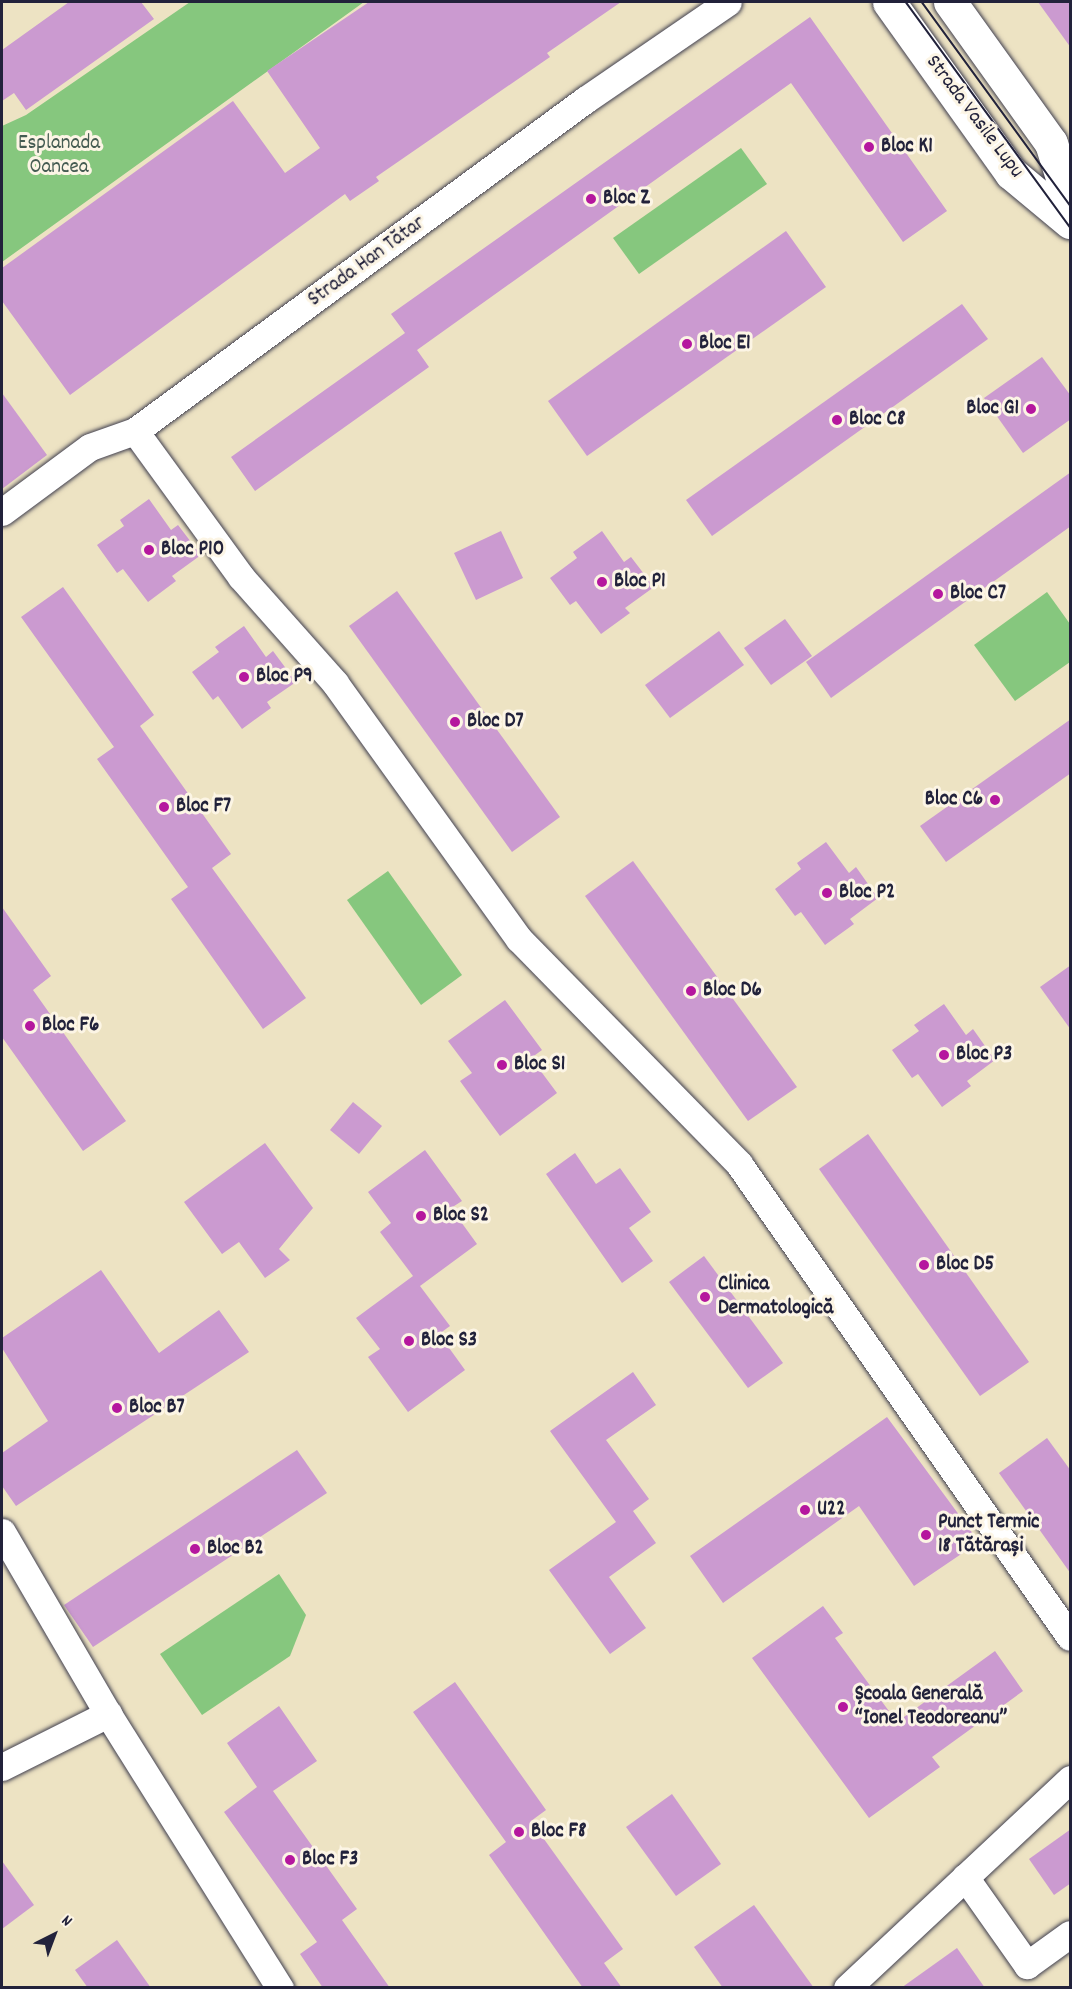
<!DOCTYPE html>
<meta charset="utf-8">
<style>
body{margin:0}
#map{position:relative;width:1072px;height:1989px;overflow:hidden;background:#ede3c3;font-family:Dekko,sans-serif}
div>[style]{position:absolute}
.green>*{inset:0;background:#86c77e}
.building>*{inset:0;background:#cb9ad0}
.roads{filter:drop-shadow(0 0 2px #403f4f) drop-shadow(0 0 2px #403f4f)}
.minor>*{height:27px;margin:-13.5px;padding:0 13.5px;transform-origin:13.5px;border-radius:13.5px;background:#fff}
.major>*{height:33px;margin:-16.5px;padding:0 16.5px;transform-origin:16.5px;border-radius:16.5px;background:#fff}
.tram>*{height:1.5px;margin:-0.75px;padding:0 0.75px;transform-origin:0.75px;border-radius:0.75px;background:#22223b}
.dots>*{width:16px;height:16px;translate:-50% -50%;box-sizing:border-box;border:3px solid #fcf5e5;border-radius:50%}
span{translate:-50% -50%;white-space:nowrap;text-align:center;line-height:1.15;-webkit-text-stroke:6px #fcf5e5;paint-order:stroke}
.street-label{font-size:21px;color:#22223b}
.park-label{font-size:21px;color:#455c52}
.poi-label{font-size:21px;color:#22223b;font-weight:700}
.left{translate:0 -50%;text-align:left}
.right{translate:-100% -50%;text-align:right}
.frame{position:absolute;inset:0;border:3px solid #22223b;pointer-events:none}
.north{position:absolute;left:24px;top:1905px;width:60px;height:60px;-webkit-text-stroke:4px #fcf5e5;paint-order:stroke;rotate:42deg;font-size:16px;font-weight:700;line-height:24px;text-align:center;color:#22223b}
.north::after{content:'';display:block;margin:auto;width:21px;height:27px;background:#22223b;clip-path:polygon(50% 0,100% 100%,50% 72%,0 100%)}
</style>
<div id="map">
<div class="green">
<div style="clip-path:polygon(190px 2px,364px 2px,2px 262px,2px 126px,26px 115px)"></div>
<div style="clip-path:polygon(741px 148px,767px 184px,639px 274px,613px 238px)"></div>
<div style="clip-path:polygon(1047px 592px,1070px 624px,1070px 662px,1015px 701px,974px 645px)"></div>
<div style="clip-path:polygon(388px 871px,462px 975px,421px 1005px,347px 900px)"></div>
<div style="clip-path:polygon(279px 1574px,306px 1615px,290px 1656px,202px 1715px,160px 1654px)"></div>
</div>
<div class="building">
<div style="clip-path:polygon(69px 2px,141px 2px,154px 19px,26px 110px,14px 93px,2px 101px,2px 50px)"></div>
<div style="clip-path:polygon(369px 2px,621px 2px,547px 53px,550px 57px,376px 177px,379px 181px,350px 201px,345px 194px,70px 395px,2px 301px,2px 268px,233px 101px,285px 173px,320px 148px,267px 71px)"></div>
<div style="clip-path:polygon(1038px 2px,1071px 2px,1071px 48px)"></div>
<div style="clip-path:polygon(810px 17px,947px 211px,903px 242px,791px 83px,417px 350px,429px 367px,255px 491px,231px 457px,405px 333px,391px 314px)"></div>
<div style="clip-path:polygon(786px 231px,826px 287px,587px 456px,548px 401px)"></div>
<div style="clip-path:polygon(962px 304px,988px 339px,712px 536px,686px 500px)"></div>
<div style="clip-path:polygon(1042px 357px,1071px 396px,1071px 419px,1023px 453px,984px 398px)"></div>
<div style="clip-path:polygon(2px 393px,47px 455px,2px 489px)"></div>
<div style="clip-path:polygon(1071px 472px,1071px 526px,831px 698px,806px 662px)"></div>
<div style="clip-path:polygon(149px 499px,171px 530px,178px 525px,201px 555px,172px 576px,176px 581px,148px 602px,123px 569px,117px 573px,97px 545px,124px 526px,120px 520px)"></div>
<div style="clip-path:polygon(501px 531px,523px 578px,476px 600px,454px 553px)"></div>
<div style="clip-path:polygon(602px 531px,624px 562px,631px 557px,654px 587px,625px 608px,630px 613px,601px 634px,576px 601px,570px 605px,550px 578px,577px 558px,573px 552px)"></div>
<div style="clip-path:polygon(63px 587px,154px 715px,140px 726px,231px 854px,212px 868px,306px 998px,263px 1029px,171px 899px,188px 887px,97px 759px,114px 747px,21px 617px)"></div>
<div style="clip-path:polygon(397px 591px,560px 817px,512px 852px,349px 626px)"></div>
<div style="clip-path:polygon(785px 619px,812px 656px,771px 685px,744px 648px)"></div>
<div style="clip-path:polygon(244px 626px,266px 657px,273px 651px,296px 682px,267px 702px,271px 708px,242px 729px,218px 696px,213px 700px,192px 672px,219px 652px,215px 647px)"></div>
<div style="clip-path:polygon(719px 631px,744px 665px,670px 718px,645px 685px)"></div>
<div style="clip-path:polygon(1071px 719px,1071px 773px,946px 862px,920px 826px)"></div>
<div style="clip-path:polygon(826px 842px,849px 873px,856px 867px,878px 898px,850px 919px,854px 924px,825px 945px,801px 912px,795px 916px,775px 889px,801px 869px,797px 863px)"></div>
<div style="clip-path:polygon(633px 861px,797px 1087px,748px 1121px,585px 896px)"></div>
<div style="clip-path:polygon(2px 907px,51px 976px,33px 990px,126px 1121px,83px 1151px,2px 1037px)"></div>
<div style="clip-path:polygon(1071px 965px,1071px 1030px,1040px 987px)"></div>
<div style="clip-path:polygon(505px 1000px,542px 1050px,531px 1058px,557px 1093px,500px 1136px,460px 1081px,472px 1073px,448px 1041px)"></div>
<div style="clip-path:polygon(944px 1004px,966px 1035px,973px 1029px,995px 1060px,967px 1081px,971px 1086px,942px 1107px,918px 1074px,912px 1078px,892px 1050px,919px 1031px,914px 1025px)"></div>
<div style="clip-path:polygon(353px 1102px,382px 1126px,359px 1154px,330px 1130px)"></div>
<div style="clip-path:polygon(868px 1134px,1029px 1362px,980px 1396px,819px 1169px)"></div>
<div style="clip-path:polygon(265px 1143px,313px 1208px,279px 1249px,290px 1260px,265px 1278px,239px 1242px,222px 1254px,184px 1202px)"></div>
<div style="clip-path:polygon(425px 1150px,462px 1201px,451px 1208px,477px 1244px,420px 1286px,450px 1326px,439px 1334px,465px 1370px,408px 1412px,368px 1357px,380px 1349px,356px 1318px,413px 1276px,380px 1232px,391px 1223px,368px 1192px)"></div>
<div style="clip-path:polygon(575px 1153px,596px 1184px,620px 1168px,651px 1212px,629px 1228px,653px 1261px,622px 1283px,546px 1174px)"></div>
<div style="clip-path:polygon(704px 1256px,783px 1363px,748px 1388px,669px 1282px)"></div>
<div style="clip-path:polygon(101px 1270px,159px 1353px,219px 1310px,249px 1352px,16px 1506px,2px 1486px,2px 1453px,48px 1421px,2px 1348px,2px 1338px)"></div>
<div style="clip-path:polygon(633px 1372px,656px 1405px,606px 1440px,649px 1499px,633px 1511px,656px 1543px,609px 1577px,646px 1628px,610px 1654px,549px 1570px,616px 1522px,550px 1431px)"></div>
<div style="clip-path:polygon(887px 1417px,979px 1542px,914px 1586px,859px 1506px,723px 1603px,690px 1556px)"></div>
<div style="clip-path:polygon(1047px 1438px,1071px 1471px,1071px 1574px,999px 1473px)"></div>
<div style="clip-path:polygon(297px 1450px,327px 1493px,93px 1647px,64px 1605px)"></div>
<div style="clip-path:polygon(823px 1606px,843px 1633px,835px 1638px,897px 1722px,995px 1651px,1023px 1691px,932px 1757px,940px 1767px,869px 1818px,752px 1658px)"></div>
<div style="clip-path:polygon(455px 1682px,546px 1810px,531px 1821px,623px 1949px,604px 1963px,622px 1988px,583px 1988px,489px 1855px,506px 1842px,413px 1712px)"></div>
<div style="clip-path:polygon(279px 1706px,317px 1761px,273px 1791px,357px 1909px,342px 1920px,390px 1988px,323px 1988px,300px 1954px,317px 1942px,224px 1812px,257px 1787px,227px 1743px)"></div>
<div style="clip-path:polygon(672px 1794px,721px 1864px,676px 1896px,626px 1827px)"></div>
<div style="clip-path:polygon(1071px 1829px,1071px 1883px,1054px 1895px,1029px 1859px)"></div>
<div style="clip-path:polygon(2px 1861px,34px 1905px,2px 1929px)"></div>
<div style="clip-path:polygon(754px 1905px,814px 1988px,723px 1988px,694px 1947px)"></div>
<div style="clip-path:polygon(117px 1940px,151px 1988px,88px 1988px,75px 1970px)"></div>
<div style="clip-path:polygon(957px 1948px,985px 1988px,901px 1988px)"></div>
</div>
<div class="roads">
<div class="minor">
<div style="left:135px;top:431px;width:180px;rotate:54deg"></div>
<div style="left:241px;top:577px;width:142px;rotate:48.4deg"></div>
<div style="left:335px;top:683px;width:315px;rotate:54.3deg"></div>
<div style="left:519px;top:939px;width:315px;rotate:45.6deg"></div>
<div style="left:739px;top:1164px;width:577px;rotate:55.02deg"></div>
<div style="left:2px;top:512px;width:109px;rotate:-36.5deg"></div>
<div style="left:90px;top:447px;width:48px;rotate:-19.6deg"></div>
<div style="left:135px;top:431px;width:559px;rotate:-36.34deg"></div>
<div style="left:585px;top:100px;width:173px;rotate:-34.4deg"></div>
<div style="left:2px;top:1532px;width:211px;rotate:59.8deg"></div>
<div style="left:108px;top:1714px;width:324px;rotate:57.9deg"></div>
<div style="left:2px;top:1767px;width:119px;rotate:-26.6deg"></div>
<div style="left:965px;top:1877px;width:108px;rotate:54.8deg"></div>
<div style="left:1027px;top:1965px;width:53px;rotate:-35.8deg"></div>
<div style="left:847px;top:1988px;width:306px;rotate:-43.1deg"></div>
</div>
<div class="major">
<div style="left:889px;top:2px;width:210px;rotate:54.5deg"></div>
<div style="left:1011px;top:173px;width:77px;rotate:39.7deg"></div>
<div style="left:950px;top:2px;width:173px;rotate:54.4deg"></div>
<div style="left:1051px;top:143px;width:63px;rotate:72.4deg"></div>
</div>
</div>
<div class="tram">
<div style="left:906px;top:2px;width:278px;rotate:53.9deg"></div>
<div style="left:922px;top:2px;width:251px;rotate:53.9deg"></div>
</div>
<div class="dots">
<div style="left:869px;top:147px;background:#b5179e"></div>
<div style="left:591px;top:199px;background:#b5179e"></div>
<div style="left:687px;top:344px;background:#b5179e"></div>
<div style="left:1031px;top:409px;background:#b5179e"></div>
<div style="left:837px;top:420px;background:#b5179e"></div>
<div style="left:149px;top:550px;background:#b5179e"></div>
<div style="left:602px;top:582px;background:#b5179e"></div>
<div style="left:938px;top:594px;background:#b5179e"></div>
<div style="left:244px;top:677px;background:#b5179e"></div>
<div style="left:455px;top:722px;background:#b5179e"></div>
<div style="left:995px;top:800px;background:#b5179e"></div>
<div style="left:164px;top:807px;background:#b5179e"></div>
<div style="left:827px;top:893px;background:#b5179e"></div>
<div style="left:691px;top:991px;background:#b5179e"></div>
<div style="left:30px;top:1026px;background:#b5179e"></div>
<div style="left:944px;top:1055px;background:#b5179e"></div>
<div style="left:502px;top:1065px;background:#b5179e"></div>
<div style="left:421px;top:1216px;background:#b5179e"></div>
<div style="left:924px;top:1265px;background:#b5179e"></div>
<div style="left:705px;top:1297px;background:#b5179e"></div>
<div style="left:409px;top:1341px;background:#b5179e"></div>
<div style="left:117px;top:1408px;background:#b5179e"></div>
<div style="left:805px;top:1510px;background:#b5179e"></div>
<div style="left:926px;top:1535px;background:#b5179e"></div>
<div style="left:195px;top:1549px;background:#b5179e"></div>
<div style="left:843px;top:1707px;background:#b5179e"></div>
<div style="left:519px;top:1832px;background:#b5179e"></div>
<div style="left:290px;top:1860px;background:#b5179e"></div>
</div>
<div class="street-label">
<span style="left:974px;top:117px;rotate:53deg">Strada Vasile Lupu</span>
<span style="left:367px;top:262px;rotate:-36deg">Strada Han Tătar</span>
</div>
<div class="park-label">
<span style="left:59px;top:156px">Esplanada<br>Oancea</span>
</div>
<div class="poi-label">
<span class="left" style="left:881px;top:147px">Bloc K1</span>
<span class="left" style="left:603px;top:199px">Bloc Z</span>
<span class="left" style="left:699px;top:344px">Bloc E1</span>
<span class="right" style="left:1019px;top:409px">Bloc G1</span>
<span class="left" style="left:849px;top:420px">Bloc C8</span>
<span class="left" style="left:161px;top:550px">Bloc P10</span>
<span class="left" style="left:614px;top:582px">Bloc P1</span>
<span class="left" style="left:950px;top:594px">Bloc C7</span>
<span class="left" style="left:256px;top:677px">Bloc P9</span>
<span class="left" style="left:467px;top:722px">Bloc D7</span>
<span class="right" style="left:983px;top:800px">Bloc C6</span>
<span class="left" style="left:176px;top:807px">Bloc F7</span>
<span class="left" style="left:839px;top:893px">Bloc P2</span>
<span class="left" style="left:703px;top:991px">Bloc D6</span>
<span class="left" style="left:42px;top:1026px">Bloc F6</span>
<span class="left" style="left:956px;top:1055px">Bloc P3</span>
<span class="left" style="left:514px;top:1065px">Bloc S1</span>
<span class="left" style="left:433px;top:1216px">Bloc S2</span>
<span class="left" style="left:936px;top:1265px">Bloc D5</span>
<span class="left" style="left:718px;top:1297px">Clinica<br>Dermatologică</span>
<span class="left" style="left:421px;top:1341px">Bloc S3</span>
<span class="left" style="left:129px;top:1408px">Bloc B7</span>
<span class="left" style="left:817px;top:1510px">U22</span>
<span class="left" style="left:938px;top:1535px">Punct Termic<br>18 Tătărași</span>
<span class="left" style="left:207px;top:1549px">Bloc B2</span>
<span class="left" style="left:855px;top:1707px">Școala Generală<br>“Ionel Teodoreanu”</span>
<span class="left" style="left:531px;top:1832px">Bloc F8</span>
<span class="left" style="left:302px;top:1860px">Bloc F3</span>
</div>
<div class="frame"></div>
<div class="north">N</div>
</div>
